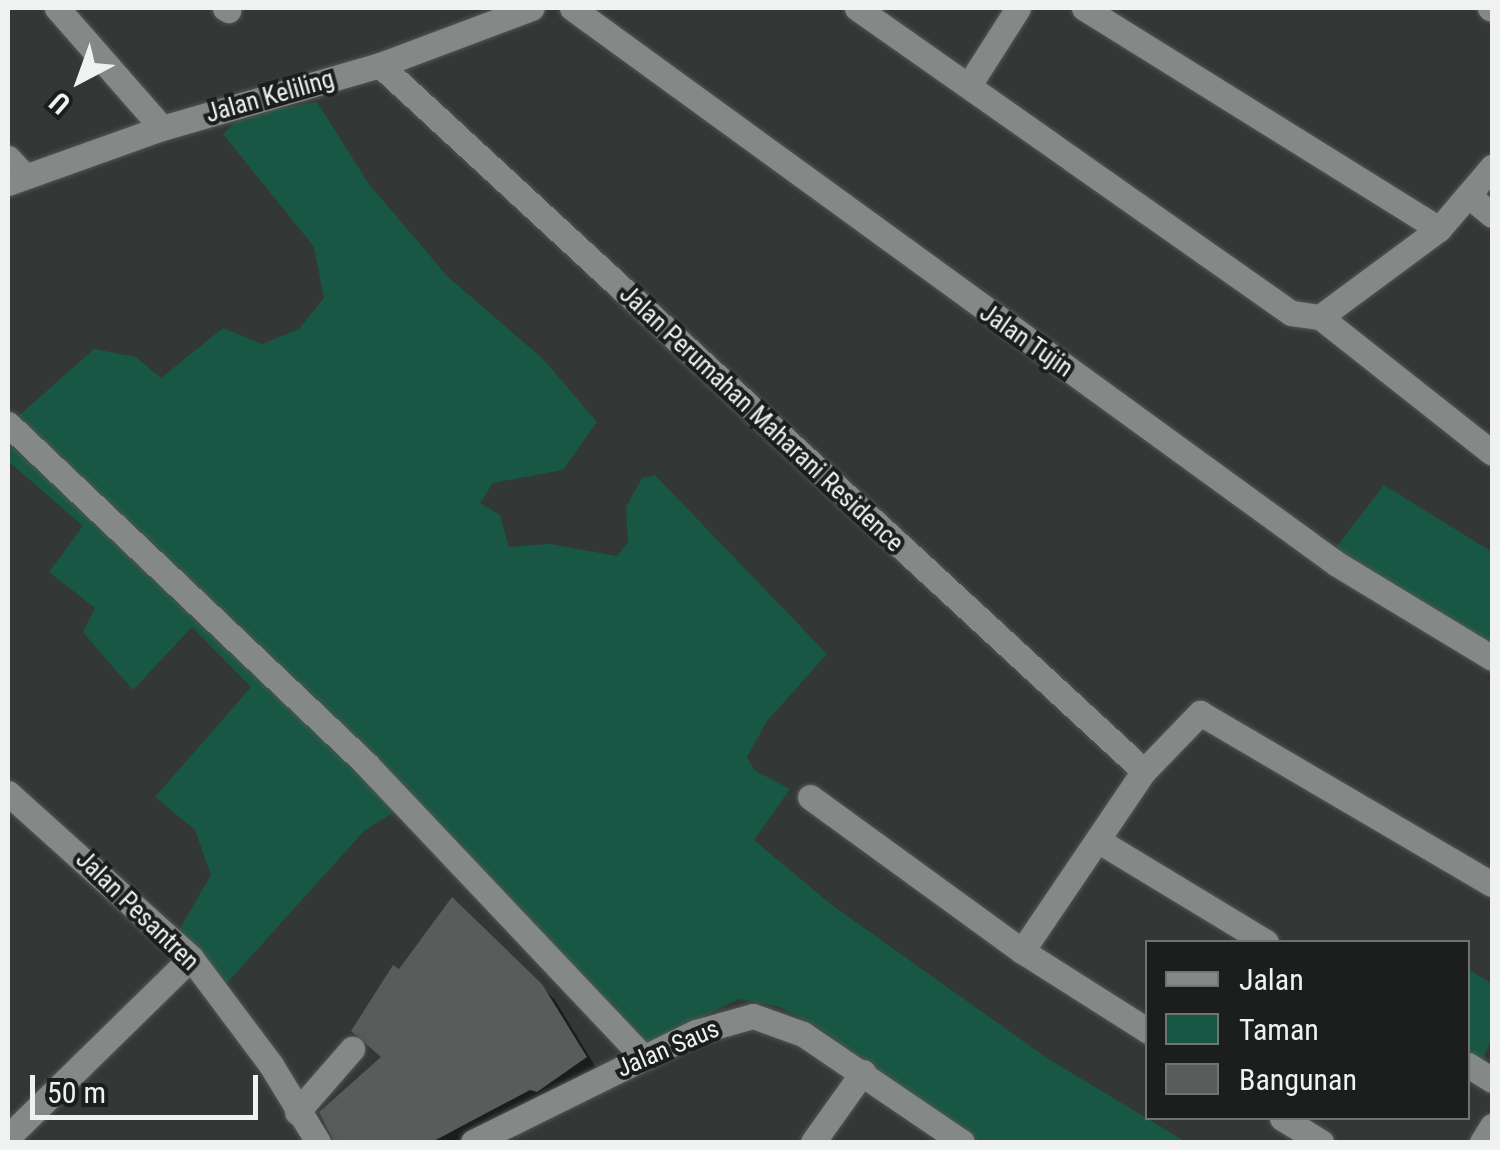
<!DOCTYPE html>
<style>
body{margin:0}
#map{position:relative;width:1500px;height:1150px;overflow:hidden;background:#333735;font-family:"Roboto Condensed",sans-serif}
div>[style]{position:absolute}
.green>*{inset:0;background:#185743}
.shadow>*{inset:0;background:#0007}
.building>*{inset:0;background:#585c5a}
.roads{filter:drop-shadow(0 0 2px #525654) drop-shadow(0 0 2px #525654)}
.street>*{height:25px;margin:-12.5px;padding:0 12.5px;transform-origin:12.5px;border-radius:12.5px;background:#848987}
.secondary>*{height:25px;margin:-12.5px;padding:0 12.5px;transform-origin:12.5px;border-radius:12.5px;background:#848987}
span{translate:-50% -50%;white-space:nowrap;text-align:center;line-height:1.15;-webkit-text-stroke:8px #1c1e1d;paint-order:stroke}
.street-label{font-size:25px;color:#eff2f0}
.frame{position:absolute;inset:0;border:10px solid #eff2f0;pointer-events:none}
.legend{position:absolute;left:1145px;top:940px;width:325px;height:180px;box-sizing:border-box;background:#1c1e1d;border:2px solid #707371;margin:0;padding:12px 18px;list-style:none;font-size:30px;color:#eff2f0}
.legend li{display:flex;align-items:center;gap:20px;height:50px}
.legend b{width:50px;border:2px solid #707371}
.north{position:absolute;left:30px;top:30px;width:100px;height:100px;-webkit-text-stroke:8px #1c1e1d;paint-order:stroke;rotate:221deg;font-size:28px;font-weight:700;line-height:40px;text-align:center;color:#eff2f0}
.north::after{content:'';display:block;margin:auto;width:35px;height:45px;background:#eff2f0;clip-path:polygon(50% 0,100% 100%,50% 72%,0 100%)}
.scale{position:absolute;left:30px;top:1075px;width:228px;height:45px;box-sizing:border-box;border:5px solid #eff2f0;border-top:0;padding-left:12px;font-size:30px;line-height:35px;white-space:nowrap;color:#eff2f0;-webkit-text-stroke:8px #1c1e1d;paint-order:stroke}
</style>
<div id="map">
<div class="green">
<div style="clip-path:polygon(317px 102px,369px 184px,447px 276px,544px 360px,597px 422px,563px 470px,493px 483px,480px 503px,500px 515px,509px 547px,550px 544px,617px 556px,628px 542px,626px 507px,642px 478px,655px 475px,827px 654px,767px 721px,747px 757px,754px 770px,790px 789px,754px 840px,832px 905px,1047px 1058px,1186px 1142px,980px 1142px,820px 1029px,780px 1007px,739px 999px,643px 1046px,411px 801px,364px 831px,226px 984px,178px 932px,211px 875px,195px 830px,155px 797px,251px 687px,192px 627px,133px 690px,83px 632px,95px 608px,49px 572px,83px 526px,8px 461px,8px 411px,15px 419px,94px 349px,136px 357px,161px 378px,223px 328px,262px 344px,299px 329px,324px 298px,314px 247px,223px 134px,244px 114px)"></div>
<div style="clip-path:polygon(1384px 485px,1492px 552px,1492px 643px,1335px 549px)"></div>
<div style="clip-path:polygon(1468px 969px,1492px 984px,1492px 1037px,1482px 1062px,1468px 1053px)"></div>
</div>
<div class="shadow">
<div style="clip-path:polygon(452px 901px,555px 1000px,598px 1071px,470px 1142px,338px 1142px,322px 1112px,383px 1058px)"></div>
</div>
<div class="building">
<div style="clip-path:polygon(452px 897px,542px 984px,587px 1057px,537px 1092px,530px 1090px,432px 1142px,334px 1142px,319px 1112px,381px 1057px,351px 1031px,393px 965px,399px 969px)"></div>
</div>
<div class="roads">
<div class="street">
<div style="left:57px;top:8px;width:159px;rotate:48.8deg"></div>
<div style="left:225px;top:8px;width:4px;rotate:34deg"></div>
<div style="left:572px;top:8px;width:946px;rotate:36.01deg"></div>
<div style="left:1337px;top:564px;width:181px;rotate:31.2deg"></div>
<div style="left:857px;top:8px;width:530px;rotate:35.1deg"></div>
<div style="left:1291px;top:313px;width:29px;rotate:8deg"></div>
<div style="left:1320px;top:317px;width:148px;rotate:-36.5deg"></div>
<div style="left:1439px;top:229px;width:82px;rotate:-49.5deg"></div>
<div style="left:1084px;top:8px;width:418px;rotate:31.9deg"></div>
<div style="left:1490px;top:8px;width:2px;rotate:27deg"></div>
<div style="left:380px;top:65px;width:1040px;rotate:42.74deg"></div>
<div style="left:969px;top:85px;width:91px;rotate:-57.5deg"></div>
<div style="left:8px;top:158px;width:25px;rotate:47deg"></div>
<div style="left:1468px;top:195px;width:31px;rotate:40deg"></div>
<div style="left:1320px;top:317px;width:219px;rotate:38.3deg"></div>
<div style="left:8px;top:424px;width:494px;rotate:43.5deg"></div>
<div style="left:366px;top:764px;width:403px;rotate:46.6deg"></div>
<div style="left:810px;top:797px;width:262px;rotate:36deg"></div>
<div style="left:1022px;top:951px;width:149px;rotate:32.4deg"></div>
<div style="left:1099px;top:841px;width:195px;rotate:31.2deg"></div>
<div style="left:1022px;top:951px;width:217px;rotate:-55.9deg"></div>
<div style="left:1144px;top:771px;width:81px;rotate:-46deg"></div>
<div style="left:1200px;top:713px;width:338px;rotate:30.4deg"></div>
<div style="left:1468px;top:1065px;width:28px;rotate:32deg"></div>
<div style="left:297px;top:1112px;width:84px;rotate:-48.9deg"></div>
<div style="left:1282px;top:1118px;width:46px;rotate:31.6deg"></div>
<div style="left:8px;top:1137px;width:256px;rotate:-44.4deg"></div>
<div style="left:473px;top:1142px;width:249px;rotate:-26.3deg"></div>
<div style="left:696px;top:1032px;width:59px;rotate:-15.7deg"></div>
<div style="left:753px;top:1016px;width:53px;rotate:19.8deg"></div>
<div style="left:803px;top:1034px;width:192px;rotate:34.2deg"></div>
<div style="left:813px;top:1142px;width:86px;rotate:-54.5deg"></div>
<div style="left:1482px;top:1142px;width:19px;rotate:-58deg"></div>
</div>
<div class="secondary">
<div style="left:8px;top:183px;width:164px;rotate:-19.7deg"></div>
<div style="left:162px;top:128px;width:227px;rotate:-16.1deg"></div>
<div style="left:380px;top:65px;width:162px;rotate:-20.6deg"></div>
<div style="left:8px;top:793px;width:246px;rotate:42deg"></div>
<div style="left:191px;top:958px;width:134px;rotate:53.2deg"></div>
<div style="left:271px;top:1065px;width:90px;rotate:58.6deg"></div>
</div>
</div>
<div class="street-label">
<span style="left:270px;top:97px;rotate:-16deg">Jalan Keliling</span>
<span style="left:1026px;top:341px;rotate:35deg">Jalan Tujin</span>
<span style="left:761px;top:419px;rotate:43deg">Jalan Perumahan Maharani Residence</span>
<span style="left:137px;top:911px;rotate:44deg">Jalan Pesantren</span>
<span style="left:668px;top:1049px;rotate:-23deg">Jalan Saus</span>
</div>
<div class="frame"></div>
<ul class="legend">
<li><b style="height:12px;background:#848987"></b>Jalan</li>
<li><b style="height:28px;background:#185743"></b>Taman</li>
<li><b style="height:28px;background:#585c5a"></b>Bangunan</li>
</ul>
<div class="north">U</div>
<div class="scale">50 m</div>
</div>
